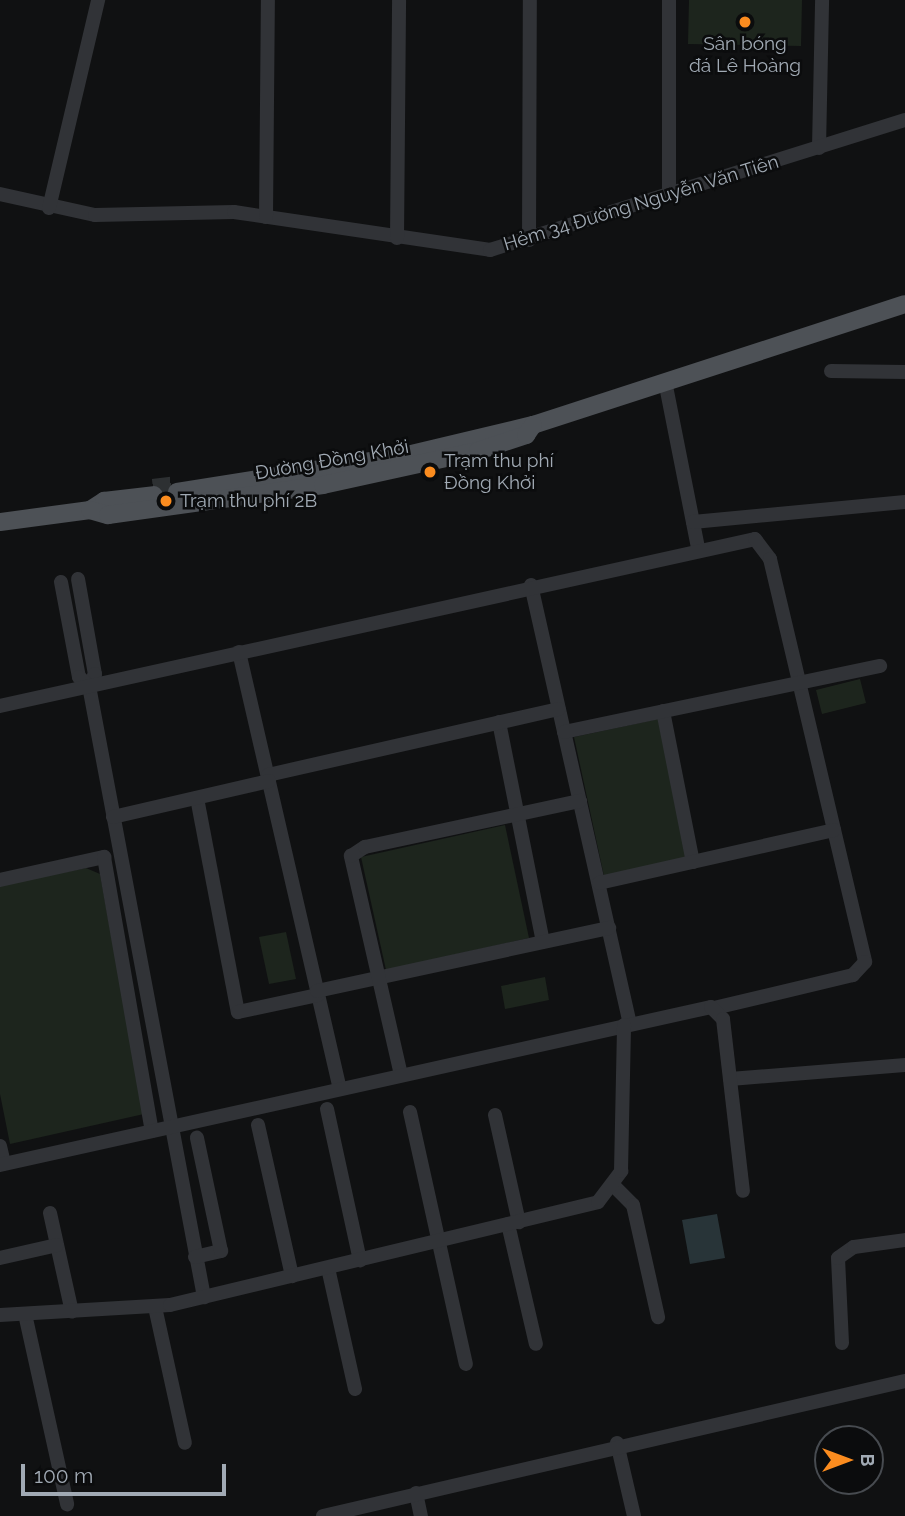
<!DOCTYPE html>
<meta charset="utf-8">
<style>
body{margin:0}
#map{position:relative;width:905px;height:1516px;overflow:hidden;background:#101112;font-family:Raleway,sans-serif}
div>[style]{position:absolute}
.green>*{inset:0;background:#1d251d}
.water>*{inset:0;background:#283438}
.major-tunnel>*{height:18px;margin-top:-9px;transform-origin:0;background:repeating-linear-gradient(90deg,#2d3032 0 18px,transparent 0 27px)}
.minor>*{height:14px;margin:-7px;padding:0 7px;transform-origin:7px;border-radius:7px;background:#313337}
.major>*{height:18px;margin:-9px;padding:0 9px;transform-origin:9px;border-radius:9px;background:#4d5156}
.dots>*{width:19px;height:19px;translate:-50% -50%;box-sizing:border-box;border:4px solid #0b0c0d;border-radius:50%}
span{translate:-50% -50%;white-space:nowrap;text-align:center;line-height:1.15;-webkit-text-stroke:5px #0b0c0d;paint-order:stroke}
.poi-label{font-size:19px;color:#a1aab4}
.left{translate:0 -50%;text-align:left}
.street-label{font-size:19px;color:#a1aab4}
.north{position:absolute;left:814px;top:1425px;width:70px;height:70px;box-sizing:border-box;background:#0b0c0d;border:2px solid #474b50;border-radius:50%;rotate:90deg;font-size:19px;font-weight:700;line-height:28px;text-align:center;color:#a1aab4}
.north::after{content:'';display:block;margin:auto;width:24px;height:32px;background:#fb8c1f;clip-path:polygon(50% 0,100% 100%,50% 72%,0 100%)}
.scale{position:absolute;left:21px;top:1464px;width:205px;height:32px;box-sizing:border-box;border:4px solid #a1aab4;border-top:0;padding-left:9px;font-size:21px;line-height:24px;white-space:nowrap;color:#a1aab4;-webkit-text-stroke:5px #0b0c0d;paint-order:stroke}
</style>
<div id="map">
<div class="green">
<div style="clip-path:polygon(689px 0,802px 0,801px 46px,688px 44px)"></div>
<div style="clip-path:polygon(860px 679px,866px 703px,822px 714px,816px 690px)"></div>
<div style="clip-path:polygon(658px 719px,688px 858px,604px 876px,574px 737px)"></div>
<div style="clip-path:polygon(505px 825px,529px 938px,386px 970px,361px 857px)"></div>
<div style="clip-path:polygon(86px 868px,100px 874px,144px 1114px,10px 1144px,0 1094px,0 885px)"></div>
<div style="clip-path:polygon(286px 932px,296px 979px,269px 984px,259px 937px)"></div>
<div style="clip-path:polygon(545px 977px,549px 1000px,505px 1009px,501px 986px)"></div>
</div>
<div class="water">
<div style="clip-path:polygon(717px 1214px,725px 1258px,690px 1264px,682px 1220px)"></div>
</div>
<div class="major-tunnel">
<div style="left:153px;top:488px;width:23px;rotate:-7deg"></div>
</div>
<div class="minor">
<div style="left:819px;top:148px;width:148px;rotate:-88.8deg"></div>
<div style="left:0;top:194px;width:97px;rotate:12.5deg"></div>
<div style="left:95px;top:215px;width:139px;rotate:-1.2deg"></div>
<div style="left:234px;top:212px;width:259px;rotate:8.4deg"></div>
<div style="left:490px;top:250px;width:435px;rotate:-17.4deg"></div>
<div style="left:669px;top:195px;width:195px;rotate:-90deg"></div>
<div style="left:49px;top:208px;width:214px;rotate:-76.7deg"></div>
<div style="left:266px;top:217px;width:217px;rotate:-89.5deg"></div>
<div style="left:397px;top:238px;width:238px;rotate:-89.5deg"></div>
<div style="left:529px;top:240px;width:240px;rotate:-89.8deg"></div>
<div style="left:831px;top:371px;width:74px;rotate:0.8deg"></div>
<div style="left:665px;top:381px;width:169px;rotate:78.8deg"></div>
<div style="left:693px;top:522px;width:213px;rotate:-5.4deg"></div>
<div style="left:78px;top:579px;width:97px;rotate:79.9deg"></div>
<div style="left:95px;top:674px;width:13px;rotate:117deg"></div>
<div style="left:61px;top:582px;width:97px;rotate:79.3deg"></div>
<div style="left:79px;top:677px;width:13px;rotate:42deg"></div>
<div style="left:89px;top:686px;width:622px;rotate:79.34deg"></div>
<div style="left:531px;top:585px;width:449px;rotate:77.3deg"></div>
<div style="left:239px;top:652px;width:448px;rotate:77deg"></div>
<div style="left:0;top:706px;width:773px;rotate:-12.47deg"></div>
<div style="left:755px;top:539px;width:25px;rotate:53deg"></div>
<div style="left:770px;top:559px;width:414px;rotate:76.7deg"></div>
<div style="left:865px;top:962px;width:18px;rotate:133deg"></div>
<div style="left:853px;top:975px;width:142px;rotate:166.6deg"></div>
<div style="left:663px;top:711px;width:154px;rotate:78.8deg"></div>
<div style="left:499px;top:722px;width:224px;rotate:78.7deg"></div>
<div style="left:564px;top:732px;width:323px;rotate:-11.8deg"></div>
<div style="left:268px;top:775px;width:298px;rotate:-12.8deg"></div>
<div style="left:197px;top:798px;width:218px;rotate:79.2deg"></div>
<div style="left:238px;top:1012px;width:82px;rotate:-12deg"></div>
<div style="left:113px;top:817px;width:160px;rotate:-13deg"></div>
<div style="left:0;top:880px;width:107px;rotate:-12.5deg"></div>
<div style="left:104px;top:857px;width:278px;rotate:80.1deg"></div>
<div style="left:599px;top:883px;width:241px;rotate:-12.7deg"></div>
<div style="left:317px;top:991px;width:299px;rotate:-12.2deg"></div>
<div style="left:401px;top:1075px;width:225px;rotate:-102.9deg"></div>
<div style="left:351px;top:856px;width:17px;rotate:-33deg"></div>
<div style="left:365px;top:847px;width:220px;rotate:-12.1deg"></div>
<div style="left:730px;top:1079px;width:176px;rotate:-4.6deg"></div>
<div style="left:327px;top:1109px;width:155px;rotate:77.7deg"></div>
<div style="left:410px;top:1112px;width:258px;rotate:77.5deg"></div>
<div style="left:495px;top:1115px;width:110px;rotate:77.4deg"></div>
<div style="left:258px;top:1125px;width:155px;rotate:77.3deg"></div>
<div style="left:0;top:1146px;width:18px;rotate:77deg"></div>
<div style="left:0;top:1165px;width:728px;rotate:-12.53deg"></div>
<div style="left:711px;top:1007px;width:17px;rotate:45deg"></div>
<div style="left:723px;top:1019px;width:173px;rotate:83.4deg"></div>
<div style="left:615px;top:1187px;width:25px;rotate:45deg"></div>
<div style="left:633px;top:1205px;width:115px;rotate:77.4deg"></div>
<div style="left:50px;top:1213px;width:101px;rotate:77.5deg"></div>
<div style="left:508px;top:1224px;width:123px;rotate:76.9deg"></div>
<div style="left:195px;top:1257px;width:27px;rotate:-13deg"></div>
<div style="left:221px;top:1251px;width:116px;rotate:-102deg"></div>
<div style="left:0;top:1258px;width:58px;rotate:-12.8deg"></div>
<div style="left:328px;top:1268px;width:124px;rotate:77.4deg"></div>
<div style="left:155px;top:1307px;width:139px;rotate:77.6deg"></div>
<div style="left:25px;top:1314px;width:195px;rotate:77.5deg"></div>
<div style="left:0;top:1315px;width:170px;rotate:-3.4deg"></div>
<div style="left:170px;top:1305px;width:440px;rotate:-13.5deg"></div>
<div style="left:598px;top:1202px;width:39px;rotate:-53deg"></div>
<div style="left:621px;top:1171px;width:146px;rotate:-88.8deg"></div>
<div style="left:842px;top:1343px;width:85px;rotate:-92.7deg"></div>
<div style="left:838px;top:1258px;width:19px;rotate:-35deg"></div>
<div style="left:854px;top:1247px;width:51px;rotate:-7.8deg"></div>
<div style="left:617px;top:1443px;width:75px;rotate:76.9deg"></div>
<div style="left:416px;top:1493px;width:24px;rotate:78deg"></div>
<div style="left:323px;top:1516px;width:597px;rotate:-13.06deg"></div>
</div>
<div class="major">
<div style="left:177px;top:492px;width:233px;rotate:-9.1deg"></div>
<div style="left:407px;top:455px;width:130px;rotate:-13.4deg"></div>
<div style="left:533px;top:425px;width:391px;rotate:-18deg"></div>
<div style="left:90px;top:510px;width:17px;rotate:-33deg"></div>
<div style="left:104px;top:501px;width:50px;rotate:-6.8deg"></div>
<div style="left:0;top:522px;width:91px;rotate:-7.6deg"></div>
<div style="left:90px;top:510px;width:19px;rotate:16deg"></div>
<div style="left:108px;top:515px;width:217px;rotate:-7.9deg"></div>
<div style="left:323px;top:485px;width:159px;rotate:-12.4deg"></div>
<div style="left:478px;top:451px;width:51px;rotate:-18.4deg"></div>
<div style="left:526px;top:435px;width:12px;rotate:-55deg"></div>
</div>
<div class="dots">
<div style="left:745px;top:22px;background:#fb8c1f"></div>
<div style="left:430px;top:472px;background:#fb8c1f"></div>
<div style="left:166px;top:501px;background:#fb8c1f"></div>
</div>
<div class="poi-label">
<span style="left:745px;top:55px">Sân bóng<br>đá Lê Hoàng</span>
<span class="left" style="left:444px;top:472px">Trạm thu phí<br>Đồng Khởi</span>
<span class="left" style="left:180px;top:501px">Trạm thu phí 2B</span>
</div>
<div class="street-label">
<span style="left:641px;top:203px;rotate:-17deg">Hẻm 34 Đường Nguyễn Văn Tiên</span>
<span style="left:332px;top:460px;rotate:-10deg">Đường Đồng Khởi</span>
</div>
<div class="north">B</div>
<div class="scale">100 m</div>
</div>
